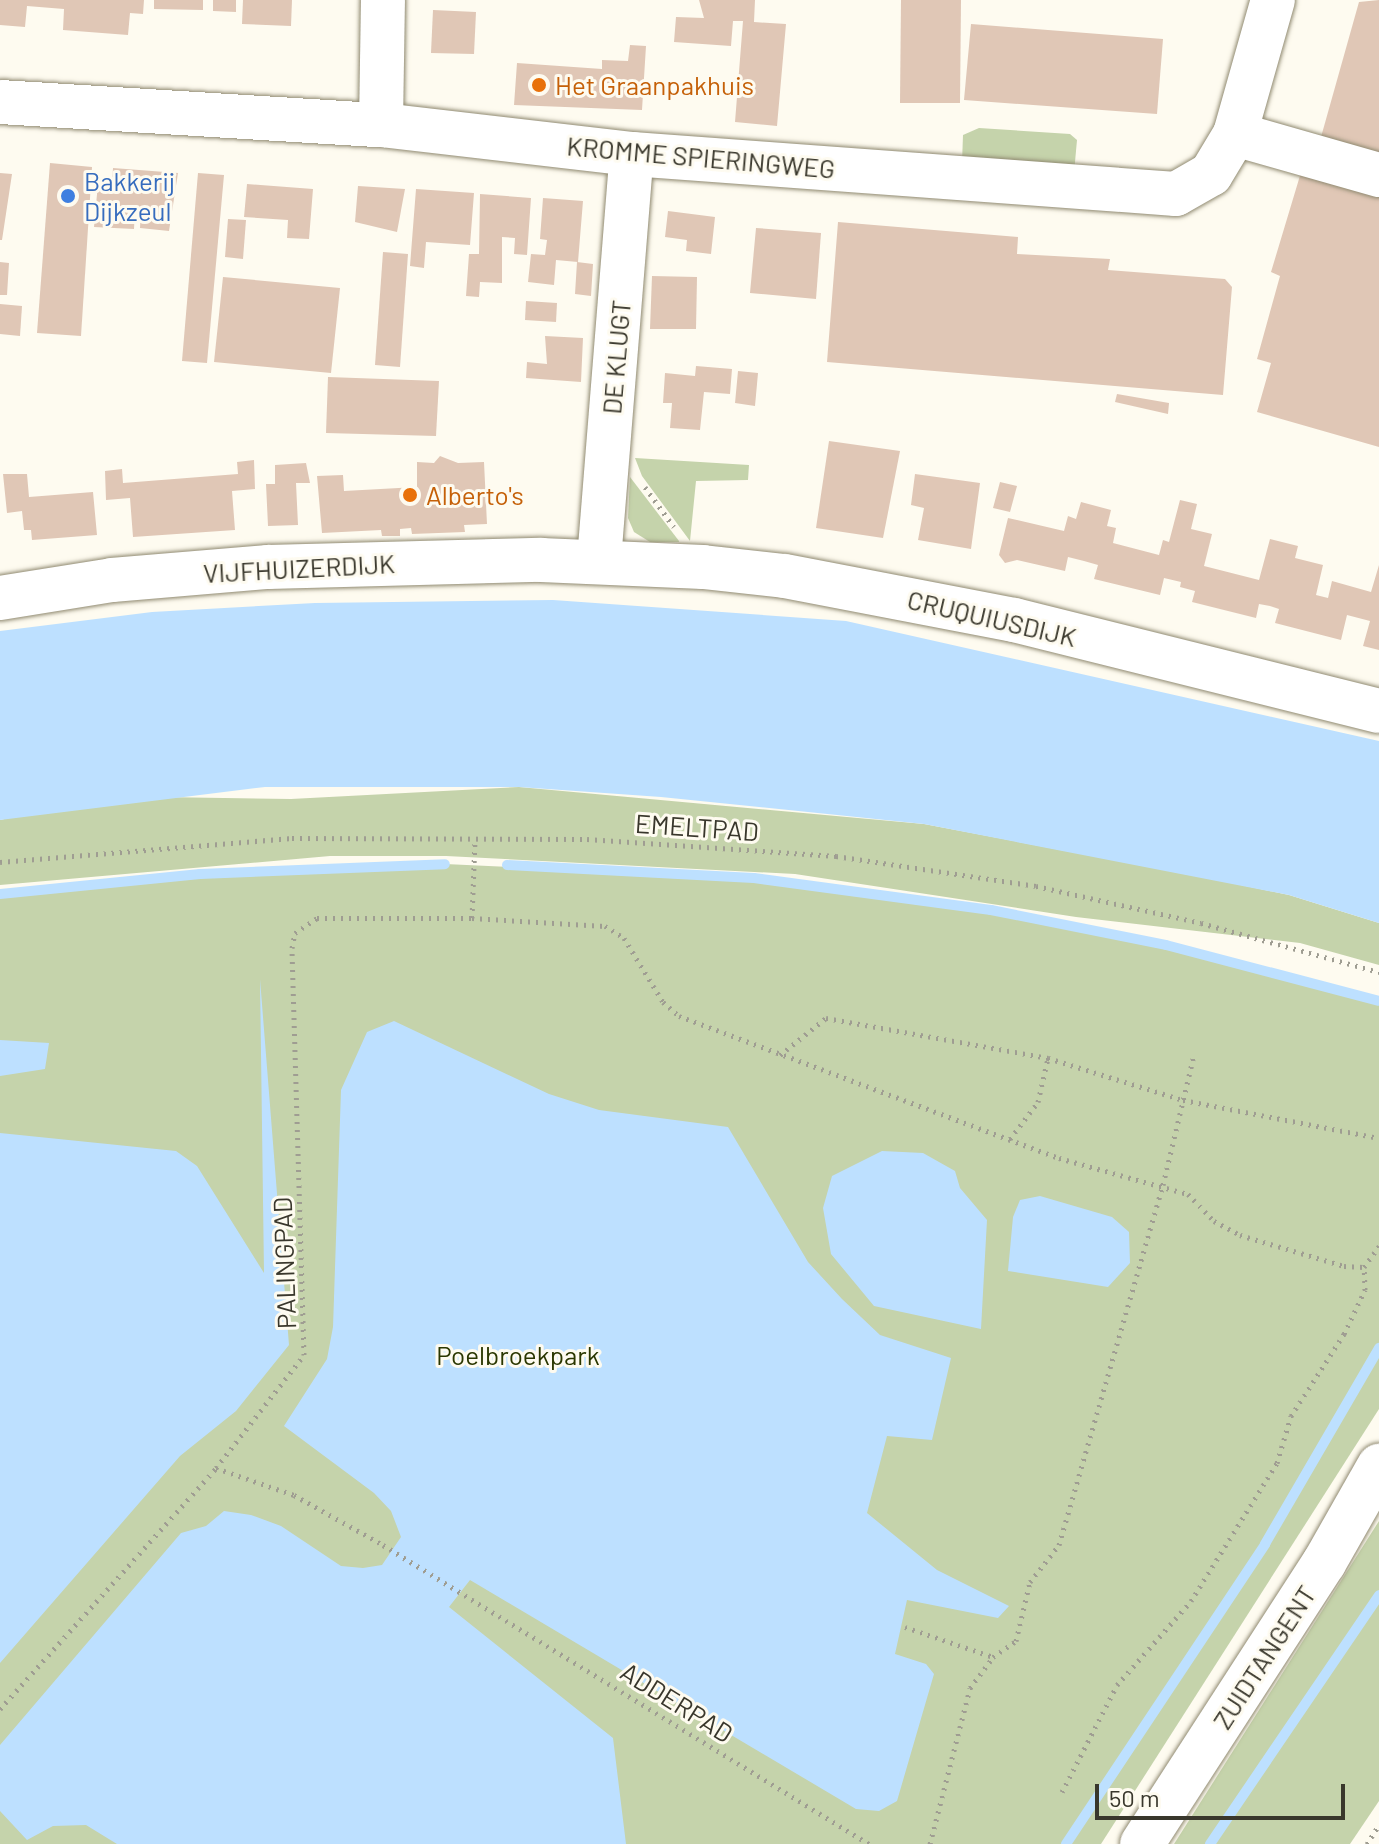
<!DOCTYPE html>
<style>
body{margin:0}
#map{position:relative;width:1379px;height:1844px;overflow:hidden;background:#fefbf0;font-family:Barlow,sans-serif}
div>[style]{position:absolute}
.green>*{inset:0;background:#c5d3ab}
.water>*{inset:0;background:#bde0ff}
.stream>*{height:10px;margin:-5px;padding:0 5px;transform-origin:5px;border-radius:5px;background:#bde0ff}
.building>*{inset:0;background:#e0c7b6}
.path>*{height:5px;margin-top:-2.5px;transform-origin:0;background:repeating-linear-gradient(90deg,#9f9d92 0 2px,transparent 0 8px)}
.roads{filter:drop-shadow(0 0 2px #908a71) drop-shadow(0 0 2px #908a71)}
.minor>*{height:44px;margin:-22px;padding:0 22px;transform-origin:22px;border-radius:22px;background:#fff}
.dots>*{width:22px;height:22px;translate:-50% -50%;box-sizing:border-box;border:4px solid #fefbf0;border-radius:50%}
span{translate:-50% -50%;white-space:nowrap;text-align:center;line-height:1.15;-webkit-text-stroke:6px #fefbf0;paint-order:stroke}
.food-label{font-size:26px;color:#c56008}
.left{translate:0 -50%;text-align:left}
.street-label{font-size:26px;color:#39372c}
.shop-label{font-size:26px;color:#366cbe}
.park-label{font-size:26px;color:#2a3700}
.scale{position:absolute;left:1095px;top:1784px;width:250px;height:36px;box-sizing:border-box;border:4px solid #39372c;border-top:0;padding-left:10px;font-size:24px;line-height:28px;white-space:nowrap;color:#39372c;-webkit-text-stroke:6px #fefbf0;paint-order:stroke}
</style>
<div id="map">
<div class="green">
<div style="clip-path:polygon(979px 128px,1070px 134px,1077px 140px,1074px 173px,962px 163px,963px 135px)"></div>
<div style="clip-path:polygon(635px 458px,749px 465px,748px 480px,696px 481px,690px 541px,642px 476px)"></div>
<div style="clip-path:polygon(630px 477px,679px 541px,679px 542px,650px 542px,634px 532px,628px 518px)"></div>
<div style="clip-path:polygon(519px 787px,924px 824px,1193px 875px,1289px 895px,1379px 923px,1379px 965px,1300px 943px,1076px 917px,795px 874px,446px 856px,330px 856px,0 885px,0 820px,40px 811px,160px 797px,291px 799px)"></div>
<div style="clip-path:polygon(445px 864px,754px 878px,991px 910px,1166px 945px,1379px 1001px,1379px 1409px,1101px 1844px,0 1844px,0 894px,200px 874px)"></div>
<div style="clip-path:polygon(1379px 1521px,1379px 1801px,1350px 1844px,1174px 1844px)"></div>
</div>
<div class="water">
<div style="clip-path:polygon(553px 600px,846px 621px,1379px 741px,1379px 923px,1289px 895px,924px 824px,661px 797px,519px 787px,265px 787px,0 820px,0 631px,152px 612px,315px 603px)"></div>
<div style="clip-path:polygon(260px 979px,289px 1345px,236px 1411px,180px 1456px,0 1663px,0 1133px,176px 1151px,197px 1166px,264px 1273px)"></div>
<div style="clip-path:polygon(394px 1021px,549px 1094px,599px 1110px,728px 1127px,808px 1262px,842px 1299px,880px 1335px,951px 1358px,932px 1440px,887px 1436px,867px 1513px,937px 1570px,1009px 1606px,998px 1618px,907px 1600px,895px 1654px,926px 1664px,934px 1674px,897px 1801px,879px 1811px,856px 1809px,470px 1580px,449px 1607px,613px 1738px,626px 1844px,117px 1844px,86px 1825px,53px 1826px,27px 1840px,0 1811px,0 1745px,181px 1533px,206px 1526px,224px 1511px,251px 1515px,281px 1526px,341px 1566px,363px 1568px,382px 1565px,401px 1537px,391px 1511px,374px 1493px,284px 1426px,327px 1359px,333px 1327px,341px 1090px,367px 1032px)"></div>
<div style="clip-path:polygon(0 1040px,49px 1043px,45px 1069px,0 1076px)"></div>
<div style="clip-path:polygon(882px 1151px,923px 1153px,955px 1171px,960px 1188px,987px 1220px,981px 1329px,874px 1306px,831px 1254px,823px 1208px,832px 1176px)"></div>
<div style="clip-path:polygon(1040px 1196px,1112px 1217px,1129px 1232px,1130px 1263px,1108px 1287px,1008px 1271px,1013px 1217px,1020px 1200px)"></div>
</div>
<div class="stream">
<div style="left:507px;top:865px;width:247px;rotate:3deg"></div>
<div style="left:754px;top:878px;width:239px;rotate:7.7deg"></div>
<div style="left:991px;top:910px;width:178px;rotate:11.3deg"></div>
<div style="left:1166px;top:945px;width:220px;rotate:14.7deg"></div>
<div style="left:0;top:894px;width:201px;rotate:-5.7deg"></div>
<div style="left:200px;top:874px;width:245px;rotate:-2.3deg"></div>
<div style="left:1066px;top:1844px;width:360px;rotate:-56.4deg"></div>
<div style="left:1265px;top:1544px;width:227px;rotate:-59.8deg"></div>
<div style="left:1210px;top:1844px;width:301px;rotate:-55.8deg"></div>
</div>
<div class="building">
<div style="clip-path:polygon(0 0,144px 0,143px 14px,130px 13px,128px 35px,63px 30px,64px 9px,27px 6px,25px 27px,0 25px)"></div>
<div style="clip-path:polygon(154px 0,203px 0,203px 10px,154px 9px)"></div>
<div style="clip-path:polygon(213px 0,236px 0,236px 12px,213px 11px)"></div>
<div style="clip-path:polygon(243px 0,292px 0,291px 26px,242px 24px)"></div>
<div style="clip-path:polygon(699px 0,755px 0,754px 22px,786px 24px,777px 126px,735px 122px,743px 21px,733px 21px,731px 46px,674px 42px,676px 17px,704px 18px)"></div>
<div style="clip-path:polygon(901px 0,961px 0,960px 103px,900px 103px)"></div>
<div style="clip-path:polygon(1379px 0,1379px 159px,1321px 137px,1359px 2px)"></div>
<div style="clip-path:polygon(433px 10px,476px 12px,474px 54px,431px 53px)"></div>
<div style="clip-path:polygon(971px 24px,1163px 39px,1157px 114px,964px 100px)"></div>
<div style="clip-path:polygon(630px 45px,646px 46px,642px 110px,514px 105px,517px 63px,602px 69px,602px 60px,628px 61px)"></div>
<div style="clip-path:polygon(50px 163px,92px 167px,81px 336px,37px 333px)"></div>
<div style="clip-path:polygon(113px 168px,178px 173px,169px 231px,140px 228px,141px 209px,135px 208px,134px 229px,94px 227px,98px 183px,112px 184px)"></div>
<div style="clip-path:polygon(1302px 169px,1379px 187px,1379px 447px,1257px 412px,1271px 363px,1257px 359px,1280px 276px,1271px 272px)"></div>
<div style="clip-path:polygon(0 173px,12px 174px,2px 240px,0 240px)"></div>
<div style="clip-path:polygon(198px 173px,224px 175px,207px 363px,182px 361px)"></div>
<div style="clip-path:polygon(247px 184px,313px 189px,309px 239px,287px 238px,288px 220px,244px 217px)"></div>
<div style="clip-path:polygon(358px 186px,405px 189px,397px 232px,355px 222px)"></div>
<div style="clip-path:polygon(416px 189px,474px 193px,470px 245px,426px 242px,424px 268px,410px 266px)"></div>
<div style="clip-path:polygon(480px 194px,531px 198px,527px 255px,514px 254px,515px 238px,502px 237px,502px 283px,480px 282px,479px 297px,466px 296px,469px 254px,479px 254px)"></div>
<div style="clip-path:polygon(543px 198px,583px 201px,578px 262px,556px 260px,554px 285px,528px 282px,531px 254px,545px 255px,547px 240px,540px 239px)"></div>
<div style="clip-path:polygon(668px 211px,715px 217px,711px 254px,686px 251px,687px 240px,665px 237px)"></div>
<div style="clip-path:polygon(228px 219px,246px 220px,243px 259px,225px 257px)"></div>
<div style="clip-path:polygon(838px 222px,1018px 237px,1017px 254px,1110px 259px,1108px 270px,1225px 279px,1232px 287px,1223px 395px,827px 362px)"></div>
<div style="clip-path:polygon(756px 228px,821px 233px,816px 299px,750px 293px)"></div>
<div style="clip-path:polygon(383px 252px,408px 254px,400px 367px,375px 365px)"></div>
<div style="clip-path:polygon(0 262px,9px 263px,7px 295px,0 295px)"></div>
<div style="clip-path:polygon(577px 262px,593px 264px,591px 296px,575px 294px)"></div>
<div style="clip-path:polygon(652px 276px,697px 277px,696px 329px,650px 329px)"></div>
<div style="clip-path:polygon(223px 277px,340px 288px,331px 373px,214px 362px)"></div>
<div style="clip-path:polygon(526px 301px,557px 303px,556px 322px,525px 320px)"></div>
<div style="clip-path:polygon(0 304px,22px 306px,20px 336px,0 334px)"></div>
<div style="clip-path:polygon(545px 336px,583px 338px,581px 382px,526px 378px,527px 362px,547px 364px)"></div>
<div style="clip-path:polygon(696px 366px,732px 369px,730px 394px,704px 392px,700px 430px,670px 428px,672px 403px,663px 403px,665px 373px,695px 376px)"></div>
<div style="clip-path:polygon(738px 371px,758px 373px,755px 406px,735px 403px)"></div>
<div style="clip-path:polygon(328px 377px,439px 381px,436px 436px,326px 433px)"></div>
<div style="clip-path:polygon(1117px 394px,1169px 403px,1168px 414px,1115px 402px)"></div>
<div style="clip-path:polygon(829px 441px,900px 451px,883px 538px,816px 528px)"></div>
<div style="clip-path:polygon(440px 456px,458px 463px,484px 462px,487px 524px,464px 525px,465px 532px,412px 534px,411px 528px,400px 529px,400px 536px,382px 536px,381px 530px,322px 533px,317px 476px,343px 475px,344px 491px,417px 487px,417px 462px,434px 463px)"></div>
<div style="clip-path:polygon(254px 460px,255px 489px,232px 491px,235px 530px,133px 537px,130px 498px,106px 500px,105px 471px,122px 469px,123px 483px,238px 474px,237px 462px)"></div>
<div style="clip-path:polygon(306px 463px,310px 483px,296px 483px,298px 525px,268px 526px,266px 484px,275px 484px,275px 465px)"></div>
<div style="clip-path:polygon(3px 474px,27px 474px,29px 497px,93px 492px,97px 535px,32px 540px,31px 530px,24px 530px,22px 511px,7px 513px)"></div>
<div style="clip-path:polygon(915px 474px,980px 483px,971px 549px,918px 540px,924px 508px,911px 505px)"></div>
<div style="clip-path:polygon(1000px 482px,1017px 486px,1010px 512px,993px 508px)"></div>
<div style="clip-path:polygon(1180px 500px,1197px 504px,1191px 529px,1212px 534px,1204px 566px,1259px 580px,1270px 539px,1298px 546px,1295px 558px,1323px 565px,1316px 595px,1328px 598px,1332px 581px,1371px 592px,1379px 565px,1379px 650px,1363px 646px,1370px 621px,1347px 615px,1341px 640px,1275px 623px,1279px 609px,1270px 606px,1259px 604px,1256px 618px,1192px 602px,1195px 591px,1180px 587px,1181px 582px,1164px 578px,1160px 595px,1094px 579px,1098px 565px,1084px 561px,1068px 557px,1065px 571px,1017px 560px,1005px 563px,999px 555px,1008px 518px,1064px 531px,1068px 516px,1076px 519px,1081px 502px,1111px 510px,1107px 526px,1116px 528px,1113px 543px,1159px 555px,1163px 540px,1169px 542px)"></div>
</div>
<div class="path">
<div style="left:645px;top:487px;width:49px;rotate:54.1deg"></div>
<div style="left:0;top:862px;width:293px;rotate:-4.7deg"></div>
<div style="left:292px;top:838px;width:295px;rotate:0.2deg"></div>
<div style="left:587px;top:839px;width:250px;rotate:3.9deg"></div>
<div style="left:836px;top:856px;width:202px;rotate:8.5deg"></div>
<div style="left:1036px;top:886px;width:169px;rotate:12.6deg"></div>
<div style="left:1201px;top:923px;width:185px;rotate:15.4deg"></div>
<div style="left:472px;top:918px;width:79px;rotate:-87.8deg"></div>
<div style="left:780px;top:1055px;width:59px;rotate:-38.8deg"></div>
<div style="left:826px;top:1018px;width:226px;rotate:10.2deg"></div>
<div style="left:1010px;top:1139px;width:46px;rotate:-52.9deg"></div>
<div style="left:1038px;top:1102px;width:45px;rotate:-77.2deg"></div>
<div style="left:1048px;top:1058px;width:141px;rotate:17.3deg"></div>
<div style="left:1183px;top:1100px;width:200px;rotate:11deg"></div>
<div style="left:216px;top:1468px;width:83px;rotate:19.1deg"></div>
<div style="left:294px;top:1495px;width:102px;rotate:29.3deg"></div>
<div style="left:383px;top:1545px;width:571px;rotate:31.6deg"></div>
<div style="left:905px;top:1627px;width:93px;rotate:18.8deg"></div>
<div style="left:993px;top:1657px;width:28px;rotate:-35deg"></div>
<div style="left:1016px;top:1641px;width:61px;rotate:-76.7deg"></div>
<div style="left:1030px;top:1582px;width:47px;rotate:-51.9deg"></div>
<div style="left:1059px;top:1545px;width:375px;rotate:-73.9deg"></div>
<div style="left:1163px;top:1185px;width:134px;rotate:-76.6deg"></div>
<div style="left:0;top:1709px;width:324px;rotate:-48.1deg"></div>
<div style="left:216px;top:1468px;width:143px;rotate:-52.1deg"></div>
<div style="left:304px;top:1355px;width:407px;rotate:-91.7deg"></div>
<div style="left:292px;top:948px;width:15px;rotate:-79deg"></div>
<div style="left:295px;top:933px;width:27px;rotate:-34deg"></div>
<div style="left:317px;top:918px;width:155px"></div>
<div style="left:472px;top:918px;width:133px;rotate:3.4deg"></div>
<div style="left:605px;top:926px;width:22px;rotate:32deg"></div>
<div style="left:624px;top:938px;width:75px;rotate:58.6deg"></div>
<div style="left:663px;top:1002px;width:21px;rotate:41deg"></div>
<div style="left:679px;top:1016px;width:406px;rotate:20.5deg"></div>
<div style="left:1059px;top:1158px;width:134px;rotate:15.6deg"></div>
<div style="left:1188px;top:1194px;width:37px;rotate:46deg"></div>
<div style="left:1214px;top:1221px;width:30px;rotate:28deg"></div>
<div style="left:1240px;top:1235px;width:109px;rotate:16.6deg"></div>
<div style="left:1344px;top:1266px;width:20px;rotate:3deg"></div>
<div style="left:1364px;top:1267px;width:26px;rotate:-54deg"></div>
<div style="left:1062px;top:1792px;width:120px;rotate:-62.8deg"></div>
<div style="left:1117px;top:1685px;width:112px;rotate:-48.6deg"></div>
<div style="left:1191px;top:1601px;width:163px;rotate:-58.1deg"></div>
<div style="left:1277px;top:1463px;width:49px;rotate:-73.4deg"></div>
<div style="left:1291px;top:1416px;width:98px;rotate:-57.1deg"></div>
<div style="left:1344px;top:1334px;width:49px;rotate:-64.5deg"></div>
<div style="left:1365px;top:1290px;width:23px;rotate:-92deg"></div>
<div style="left:930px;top:1844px;width:161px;rotate:-75.6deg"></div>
<div style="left:970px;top:1688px;width:39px;rotate:-53deg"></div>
<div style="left:1367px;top:1844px;width:22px;rotate:-58deg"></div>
</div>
<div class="roads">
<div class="minor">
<div style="left:0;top:102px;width:382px;rotate:3.5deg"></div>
<div style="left:381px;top:125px;width:253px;rotate:6.6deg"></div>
<div style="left:632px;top:154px;width:545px;rotate:4.21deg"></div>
<div style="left:1176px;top:194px;width:40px;rotate:-29.7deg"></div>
<div style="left:1211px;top:174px;width:47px;rotate:-59deg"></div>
<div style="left:1235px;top:134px;width:139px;rotate:-74.2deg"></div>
<div style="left:381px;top:125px;width:125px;rotate:-89.1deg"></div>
<div style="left:1235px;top:134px;width:150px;rotate:15.9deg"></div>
<div style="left:599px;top:560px;width:407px;rotate:-85.4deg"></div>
<div style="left:0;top:598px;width:113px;rotate:-9.1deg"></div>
<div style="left:112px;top:580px;width:157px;rotate:-4.8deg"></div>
<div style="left:268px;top:567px;width:273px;rotate:-1.5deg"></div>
<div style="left:541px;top:560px;width:162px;rotate:2.5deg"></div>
<div style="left:703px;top:567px;width:82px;rotate:6.3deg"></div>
<div style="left:785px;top:576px;width:233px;rotate:10.9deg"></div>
<div style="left:1014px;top:620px;width:376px;rotate:14deg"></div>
<div style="left:1142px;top:1844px;width:335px;rotate:-57.1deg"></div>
<div style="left:1324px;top:1563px;width:112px;rotate:-60.4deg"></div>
</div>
</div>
<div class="dots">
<div style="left:539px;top:85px;background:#e8710a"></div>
<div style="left:68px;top:196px;background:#3f7fe0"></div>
<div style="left:410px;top:495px;background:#e8710a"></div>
</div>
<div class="food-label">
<span class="left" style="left:555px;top:85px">Het Graanpakhuis</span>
<span class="left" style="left:426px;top:495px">Alberto's</span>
</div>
<div class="street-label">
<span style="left:701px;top:157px;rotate:5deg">KROMME SPIERINGWEG</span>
<span style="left:616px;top:357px;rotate:-85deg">DE KLUGT</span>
<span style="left:299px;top:568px;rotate:-3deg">VIJFHUIZERDIJK</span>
<span style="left:992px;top:618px;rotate:13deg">CRUQUIUSDIJK</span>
<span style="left:697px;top:827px;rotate:4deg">EMELTPAD</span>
<span style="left:284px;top:1263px;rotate:-92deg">PALINGPAD</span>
<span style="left:1264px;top:1657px;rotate:-57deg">ZUIDTANGENT</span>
<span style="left:677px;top:1702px;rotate:32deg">ADDERPAD</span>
</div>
<div class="shop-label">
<span class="left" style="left:84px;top:196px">Bakkerij<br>Dijkzeul</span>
</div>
<div class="park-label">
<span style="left:518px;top:1355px">Poelbroekpark</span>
</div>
<div class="scale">50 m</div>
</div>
